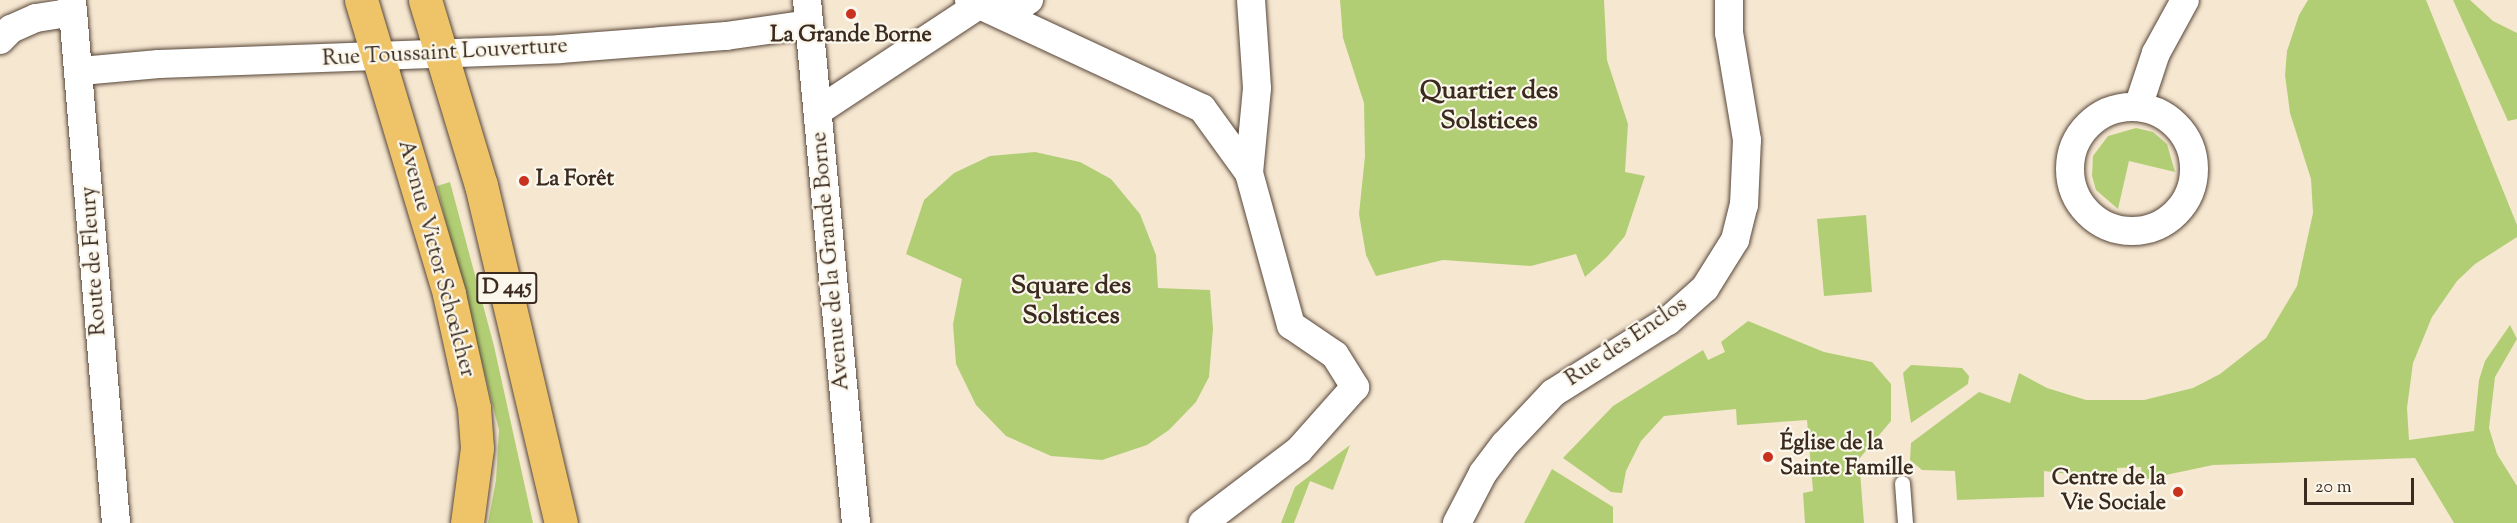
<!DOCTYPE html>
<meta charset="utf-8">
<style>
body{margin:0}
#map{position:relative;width:2517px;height:523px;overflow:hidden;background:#f6e7d1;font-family:"Sorts Mill Goudy",serif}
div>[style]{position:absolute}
.green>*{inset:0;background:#b2ce75}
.roads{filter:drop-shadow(0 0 2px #574639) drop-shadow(0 0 2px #574639)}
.lane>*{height:15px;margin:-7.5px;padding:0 7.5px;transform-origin:7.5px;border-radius:7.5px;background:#fff}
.street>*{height:28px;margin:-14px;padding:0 14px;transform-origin:14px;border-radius:14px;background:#fff}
.street>.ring{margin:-14px;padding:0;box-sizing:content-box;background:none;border:28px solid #fff;border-radius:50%}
.primary>*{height:33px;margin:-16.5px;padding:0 16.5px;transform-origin:16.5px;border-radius:16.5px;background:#efc469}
.dots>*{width:16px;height:16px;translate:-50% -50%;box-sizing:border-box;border:3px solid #fbf7ec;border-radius:50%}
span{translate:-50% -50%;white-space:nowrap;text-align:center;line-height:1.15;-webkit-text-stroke:4.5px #fbf7ec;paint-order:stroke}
.shield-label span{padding:2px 4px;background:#fbf7ec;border:2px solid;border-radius:4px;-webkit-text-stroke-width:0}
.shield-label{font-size:21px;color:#3b2a1e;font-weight:700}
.poi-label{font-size:22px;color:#3b2a1e;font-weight:700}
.left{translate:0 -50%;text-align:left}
.right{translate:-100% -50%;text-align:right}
.street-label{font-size:22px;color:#3b2a1e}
.quarter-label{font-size:26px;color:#3b2a1e;font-weight:700}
.scale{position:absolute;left:2304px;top:478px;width:110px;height:27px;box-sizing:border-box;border:3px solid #3b2a1e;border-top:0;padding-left:8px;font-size:18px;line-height:21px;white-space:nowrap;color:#3b2a1e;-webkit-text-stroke:4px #fbf7ec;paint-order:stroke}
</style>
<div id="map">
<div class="green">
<div style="clip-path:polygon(1340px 0,1604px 0,1607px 60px,1628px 124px,1625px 172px,1645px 176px,1625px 236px,1607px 257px,1585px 277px,1576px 254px,1531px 266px,1443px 260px,1376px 276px,1366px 255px,1359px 214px,1365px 156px,1364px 103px,1343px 38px)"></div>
<div style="clip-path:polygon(2308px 0,2426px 0,2517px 225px,2517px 237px,2475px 264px,2457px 281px,2432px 317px,2413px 363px,2407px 408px,2409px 440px,2474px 431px,2479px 380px,2485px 361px,2510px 325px,2517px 339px,2495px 377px,2489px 428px,2497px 454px,2517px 486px,2517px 523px,2454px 523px,2415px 458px,2213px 465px,2142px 480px,2141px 467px,2117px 468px,2117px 480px,2044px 471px,2044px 497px,1957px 500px,1955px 471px,1922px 470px,1910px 460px,1911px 443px,1979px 392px,2010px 403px,2019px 373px,2047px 388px,2086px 400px,2144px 400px,2193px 388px,2220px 374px,2266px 338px,2297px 286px,2313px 213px,2311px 179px,2290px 113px,2285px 75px,2287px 51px,2299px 15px)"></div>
<div style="clip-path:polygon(2453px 0,2470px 0,2493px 21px,2517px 33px,2517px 119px,2508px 121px)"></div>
<div style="clip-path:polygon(2136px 128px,2153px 132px,2167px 144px,2175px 172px,2129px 161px,2118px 209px,2096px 190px,2092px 176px,2093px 156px,2108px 136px)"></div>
<div style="clip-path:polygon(1035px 152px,1080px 162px,1111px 179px,1140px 214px,1156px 255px,1158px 288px,1210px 290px,1213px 329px,1209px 377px,1196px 402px,1169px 430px,1147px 445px,1102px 460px,1051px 456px,1006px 436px,976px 405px,956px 364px,953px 324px,962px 279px,906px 254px,924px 200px,954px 173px,990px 156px)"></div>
<div style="clip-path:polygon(450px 182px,494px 346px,533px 523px,488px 523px,496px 480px,499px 430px,437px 186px)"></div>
<div style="clip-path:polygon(1866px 215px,1872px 292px,1824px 296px,1817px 219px)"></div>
<div style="clip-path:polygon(1748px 321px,1824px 352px,1872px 362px,1891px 384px,1891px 421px,1859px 459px,1864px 523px,1805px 523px,1803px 493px,1813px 491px,1807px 420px,1737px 425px,1736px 409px,1664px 416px,1641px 441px,1626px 471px,1622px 493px,1611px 492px,1563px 458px,1613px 406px,1703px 350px,1708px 360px,1725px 352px,1721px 342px)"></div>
<div style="clip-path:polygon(1911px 365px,1962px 368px,1969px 376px,1968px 384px,1911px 423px,1903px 373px)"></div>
<div style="clip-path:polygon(1350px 445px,1333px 490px,1310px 481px,1294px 523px,1281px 523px,1295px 487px)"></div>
<div style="clip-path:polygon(1552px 469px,1613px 507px,1613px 523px,1524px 523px)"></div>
</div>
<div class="roads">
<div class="lane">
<div style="left:1902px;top:483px;width:40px;rotate:85.7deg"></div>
</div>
<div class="street">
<div style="left:72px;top:0;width:525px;rotate:85.19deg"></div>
<div style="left:807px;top:0;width:525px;rotate:84.65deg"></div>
<div style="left:969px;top:0;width:257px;rotate:24.9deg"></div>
<div style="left:1202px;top:108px;width:80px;rotate:54.1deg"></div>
<div style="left:1249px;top:173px;width:158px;rotate:74.6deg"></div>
<div style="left:1291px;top:325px;width:53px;rotate:34.3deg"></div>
<div style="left:1335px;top:355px;width:38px;rotate:58deg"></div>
<div style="left:1355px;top:387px;width:84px;rotate:131.6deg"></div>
<div style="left:1299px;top:450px;width:121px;rotate:142.8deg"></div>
<div style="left:1004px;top:16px;width:30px;rotate:-33deg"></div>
<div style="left:0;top:40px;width:16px;rotate:-45deg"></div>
<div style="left:11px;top:29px;width:27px;rotate:-24deg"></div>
<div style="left:36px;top:18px;width:37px;rotate:-9deg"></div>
<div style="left:81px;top:71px;width:78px;rotate:-5.1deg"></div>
<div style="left:159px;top:64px;width:401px;rotate:-2.1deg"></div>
<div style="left:560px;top:49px;width:167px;rotate:-4.5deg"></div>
<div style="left:726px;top:36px;width:84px;rotate:-8.2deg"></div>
<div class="ring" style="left:2070px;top:107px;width:96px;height:96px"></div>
<div style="left:2138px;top:107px;width:57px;rotate:-71.6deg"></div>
<div style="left:2156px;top:53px;width:60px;rotate:-61.3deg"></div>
<div style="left:818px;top:111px;width:193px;rotate:-33.4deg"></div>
<div style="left:1249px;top:173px;width:85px;rotate:-84.6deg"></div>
<div style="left:1257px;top:88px;width:88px;rotate:-93.9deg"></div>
<div style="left:1457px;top:523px;width:56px;rotate:-62.5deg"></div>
<div style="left:1483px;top:473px;width:36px;rotate:-53deg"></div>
<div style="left:1505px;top:444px;width:70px;rotate:-46.7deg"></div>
<div style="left:1553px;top:393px;width:136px;rotate:-32.1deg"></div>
<div style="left:1668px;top:321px;width:50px;rotate:-41.7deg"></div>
<div style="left:1705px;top:288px;width:57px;rotate:-58deg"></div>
<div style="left:1735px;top:240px;width:36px;rotate:-76deg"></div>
<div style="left:1744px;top:205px;width:65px;rotate:-87.4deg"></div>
<div style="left:1747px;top:140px;width:109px;rotate:-99.5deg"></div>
<div style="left:1729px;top:33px;width:33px;rotate:-90deg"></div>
</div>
<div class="primary">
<div style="left:361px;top:0;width:307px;rotate:73.3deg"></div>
<div style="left:449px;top:294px;width:117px;rotate:77.6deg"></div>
<div style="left:474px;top:408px;width:40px;rotate:85.7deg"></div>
<div style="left:477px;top:448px;width:76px;rotate:97.6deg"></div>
<div style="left:425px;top:0;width:193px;rotate:73.2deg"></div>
<div style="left:481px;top:185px;width:347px;rotate:76.7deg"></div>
</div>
</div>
<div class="dots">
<div style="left:851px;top:14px;background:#c8321e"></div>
<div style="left:524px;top:181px;background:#c8321e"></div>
<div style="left:1768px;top:457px;background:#c8321e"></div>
<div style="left:2178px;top:492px;background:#c8321e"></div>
</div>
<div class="shield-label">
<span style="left:507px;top:288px">D 445</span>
</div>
<div class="poi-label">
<span style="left:851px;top:37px">La Grande Borne</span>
<span class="left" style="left:536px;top:181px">La Forêt</span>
<span class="left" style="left:1780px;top:457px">Église de la<br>Sainte Famille</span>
<span class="right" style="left:2166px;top:492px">Centre de la<br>Vie Sociale</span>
</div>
<div class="street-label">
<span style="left:445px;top:54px;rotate:-3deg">Rue Toussaint Louverture</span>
<span style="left:435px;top:259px;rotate:75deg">Avenue Victor Schœlcher</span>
<span style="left:95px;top:261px;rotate:-94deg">Route de Fleury</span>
<span style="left:832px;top:261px;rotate:-95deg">Avenue de la Grande Borne</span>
<span style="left:1627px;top:343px;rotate:-34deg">Rue des Enclos</span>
</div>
<div class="quarter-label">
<span style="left:1489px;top:107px">Quartier des<br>Solstices</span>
<span style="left:1071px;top:302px">Square des<br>Solstices</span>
</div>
<div class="scale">20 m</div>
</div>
